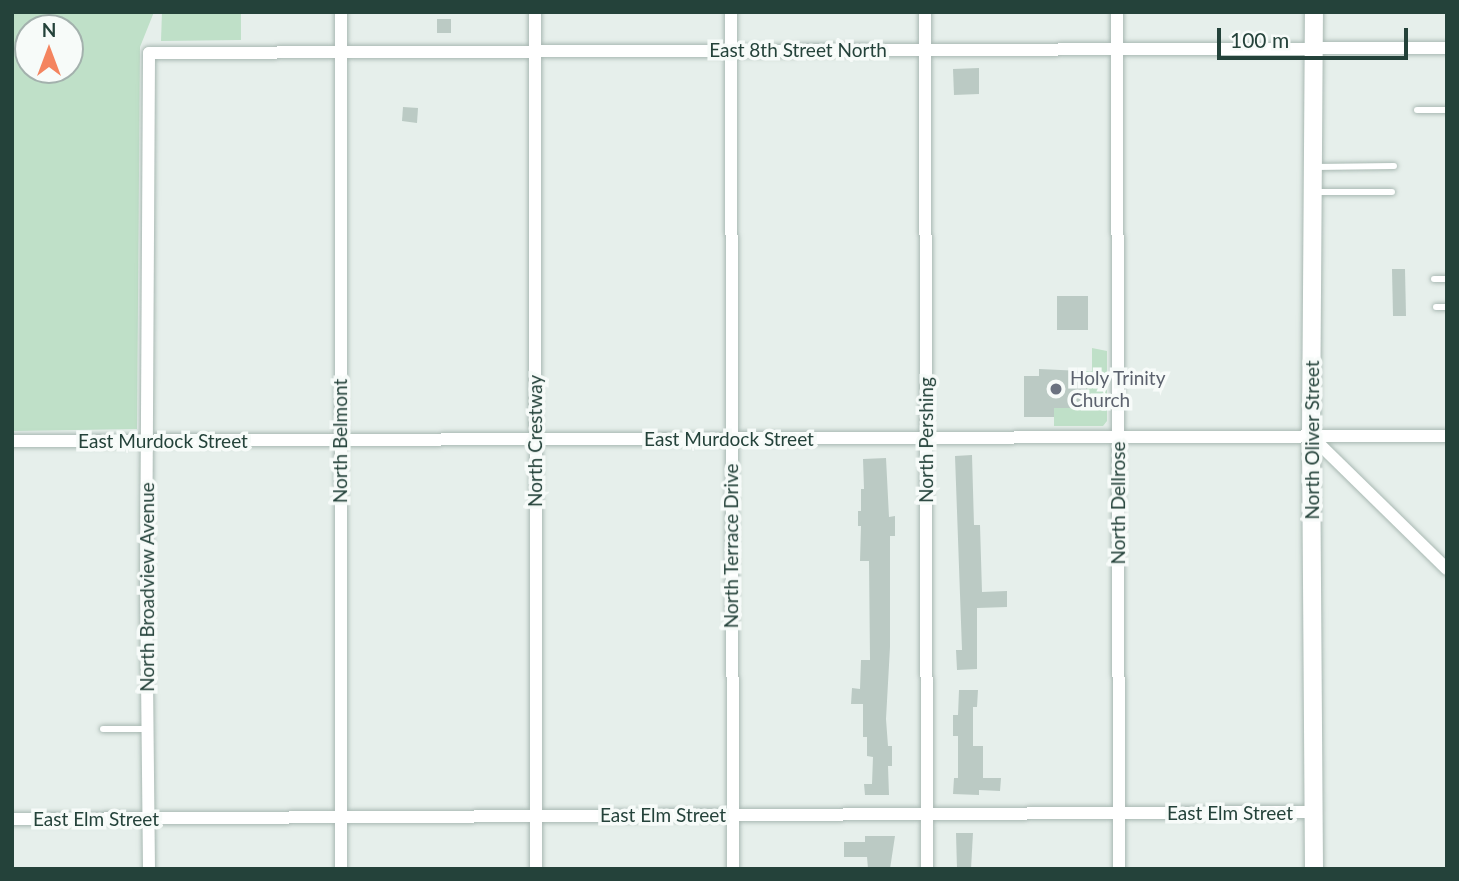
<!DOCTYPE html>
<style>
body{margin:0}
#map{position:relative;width:1459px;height:881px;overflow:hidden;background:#e6efeb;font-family:Lato,sans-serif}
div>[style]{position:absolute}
.green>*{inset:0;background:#bfe0c8}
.building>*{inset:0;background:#bbcac4}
.roads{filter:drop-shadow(0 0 2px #a8b8b2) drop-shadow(0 0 2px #a8b8b2)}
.lane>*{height:6px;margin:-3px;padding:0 3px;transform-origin:3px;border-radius:3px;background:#fff}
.street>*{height:12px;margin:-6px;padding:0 6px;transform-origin:6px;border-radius:6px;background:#fff}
.secondary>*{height:18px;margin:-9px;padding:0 9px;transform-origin:9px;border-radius:9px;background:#fff}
.dots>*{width:19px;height:19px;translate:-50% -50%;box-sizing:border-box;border:4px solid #f7fbf9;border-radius:50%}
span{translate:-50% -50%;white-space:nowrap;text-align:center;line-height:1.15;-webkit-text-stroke:7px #f7fbf9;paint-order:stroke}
.street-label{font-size:19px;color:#24423a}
.worship-label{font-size:19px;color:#5b616d}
.left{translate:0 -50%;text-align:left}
.frame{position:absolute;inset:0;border:14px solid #24423a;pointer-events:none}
.north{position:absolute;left:14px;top:14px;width:70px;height:70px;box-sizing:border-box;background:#f7fbf9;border:2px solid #a3b1ad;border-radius:50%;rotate:0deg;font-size:19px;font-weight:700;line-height:28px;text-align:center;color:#24423a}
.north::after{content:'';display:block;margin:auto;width:24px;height:32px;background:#f4845f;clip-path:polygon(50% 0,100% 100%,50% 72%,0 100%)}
.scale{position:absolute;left:1217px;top:28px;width:191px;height:32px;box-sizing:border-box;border:4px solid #24423a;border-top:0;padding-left:9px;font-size:21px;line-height:24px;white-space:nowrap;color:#24423a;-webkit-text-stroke:5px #f7fbf9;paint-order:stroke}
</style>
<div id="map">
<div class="green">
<div style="clip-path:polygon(evenodd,12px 12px,154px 12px,140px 47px,137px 429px,12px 431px,12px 12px,28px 28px,70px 28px,70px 70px,28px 70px,28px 28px)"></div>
<div style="clip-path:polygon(162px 12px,241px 12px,241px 40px,161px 41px)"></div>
<div style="clip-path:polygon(1092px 348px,1107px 351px,1107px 421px,1103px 426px,1054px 426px,1054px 408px,1082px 408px,1082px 401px,1087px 400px,1087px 378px,1082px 378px,1082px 371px,1092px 371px)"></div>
</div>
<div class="building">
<div style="clip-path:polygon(437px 19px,451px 19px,451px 33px,437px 33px)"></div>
<div style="clip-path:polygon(979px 68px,979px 94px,954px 95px,953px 69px)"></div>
<div style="clip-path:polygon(403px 107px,418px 108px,417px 123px,402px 121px)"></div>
<div style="clip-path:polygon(1392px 269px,1405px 269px,1406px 316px,1393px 316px)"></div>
<div style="clip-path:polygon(1057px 296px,1088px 296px,1088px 330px,1057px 330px)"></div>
<div style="clip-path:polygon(1039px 369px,1082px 371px,1082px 378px,1087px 378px,1087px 401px,1082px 401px,1082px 408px,1054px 408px,1054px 417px,1024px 417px,1024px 376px,1039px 376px)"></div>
<div style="clip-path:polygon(972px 455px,974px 525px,980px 525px,982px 592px,1007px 591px,1007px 607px,977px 608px,977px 669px,957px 670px,956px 650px,962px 650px,955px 456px)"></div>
<div style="clip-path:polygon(886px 458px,889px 517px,895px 516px,895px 536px,890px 536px,890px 647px,886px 719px,888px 746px,892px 746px,892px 766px,888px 766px,889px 795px,865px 795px,864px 784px,872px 784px,873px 757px,867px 756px,867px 737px,863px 737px,863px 704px,851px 704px,852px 688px,860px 689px,861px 660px,870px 660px,869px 561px,860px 561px,861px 526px,858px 526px,858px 511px,861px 511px,861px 489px,864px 489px,863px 459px)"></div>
<div style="clip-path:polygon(959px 690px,978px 690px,977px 707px,973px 707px,973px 746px,983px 746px,983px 778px,1001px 778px,1000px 791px,979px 790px,979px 795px,953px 794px,954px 778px,958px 778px,958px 736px,953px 736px,953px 715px,958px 715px)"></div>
<div style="clip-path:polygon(956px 833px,973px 833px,971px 869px,957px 869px)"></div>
<div style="clip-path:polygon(865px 836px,895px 836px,890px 869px,868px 869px,867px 857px,844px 857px,844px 842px,865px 842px)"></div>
</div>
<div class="roads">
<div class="lane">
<div style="left:1417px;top:110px;width:30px"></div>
<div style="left:1315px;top:167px;width:79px;rotate:-0.7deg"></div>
<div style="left:1315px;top:192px;width:77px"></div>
<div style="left:1434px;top:279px;width:13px"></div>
<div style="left:1436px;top:307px;width:11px"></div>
<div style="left:103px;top:729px;width:44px"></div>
</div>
<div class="street">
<div style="left:535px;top:12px;width:857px;rotate:89.93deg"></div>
<div style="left:731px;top:12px;width:857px;rotate:89.87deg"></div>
<div style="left:925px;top:12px;width:857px;rotate:89.87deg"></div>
<div style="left:1117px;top:12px;width:857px;rotate:89.87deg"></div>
<div style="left:1311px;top:436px;width:190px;rotate:44.4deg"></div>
<div style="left:12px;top:441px;width:1435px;rotate:-0.2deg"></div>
<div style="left:12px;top:819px;width:1301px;rotate:-0.31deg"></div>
<div style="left:149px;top:869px;width:276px;rotate:-90.6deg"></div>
<div style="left:146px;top:593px;width:540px;rotate:-89.68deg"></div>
<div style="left:149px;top:53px;width:1298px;rotate:-0.22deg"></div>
<div style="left:341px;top:869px;width:857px;rotate:-90deg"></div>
</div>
<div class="secondary">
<div style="left:1314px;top:869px;width:433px;rotate:-90.4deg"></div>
<div style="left:1311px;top:436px;width:424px;rotate:-89.6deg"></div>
</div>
</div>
<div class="dots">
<div style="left:1056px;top:389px;background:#6b7280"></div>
</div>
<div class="street-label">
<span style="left:798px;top:50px">East 8th Street North</span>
<span style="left:729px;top:439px">East Murdock Street</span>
<span style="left:926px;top:440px;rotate:-90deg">North Pershing</span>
<span style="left:1312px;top:440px;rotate:-90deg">North Oliver Street</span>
<span style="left:163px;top:441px">East Murdock Street</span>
<span style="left:340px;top:441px;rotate:-90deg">North Belmont</span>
<span style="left:535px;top:441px;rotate:-90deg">North Crestway</span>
<span style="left:1118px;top:503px;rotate:-90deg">North Dellrose</span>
<span style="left:731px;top:546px;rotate:-90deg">North Terrace Drive</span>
<span style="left:147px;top:587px;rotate:-90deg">North Broadview Avenue</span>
<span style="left:1230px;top:813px">East Elm Street</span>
<span style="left:663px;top:815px">East Elm Street</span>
<span style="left:96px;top:819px">East Elm Street</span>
</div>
<div class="worship-label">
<span class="left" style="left:1070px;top:389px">Holy Trinity<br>Church</span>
</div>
<div class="frame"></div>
<div class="north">N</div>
<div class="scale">100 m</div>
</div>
